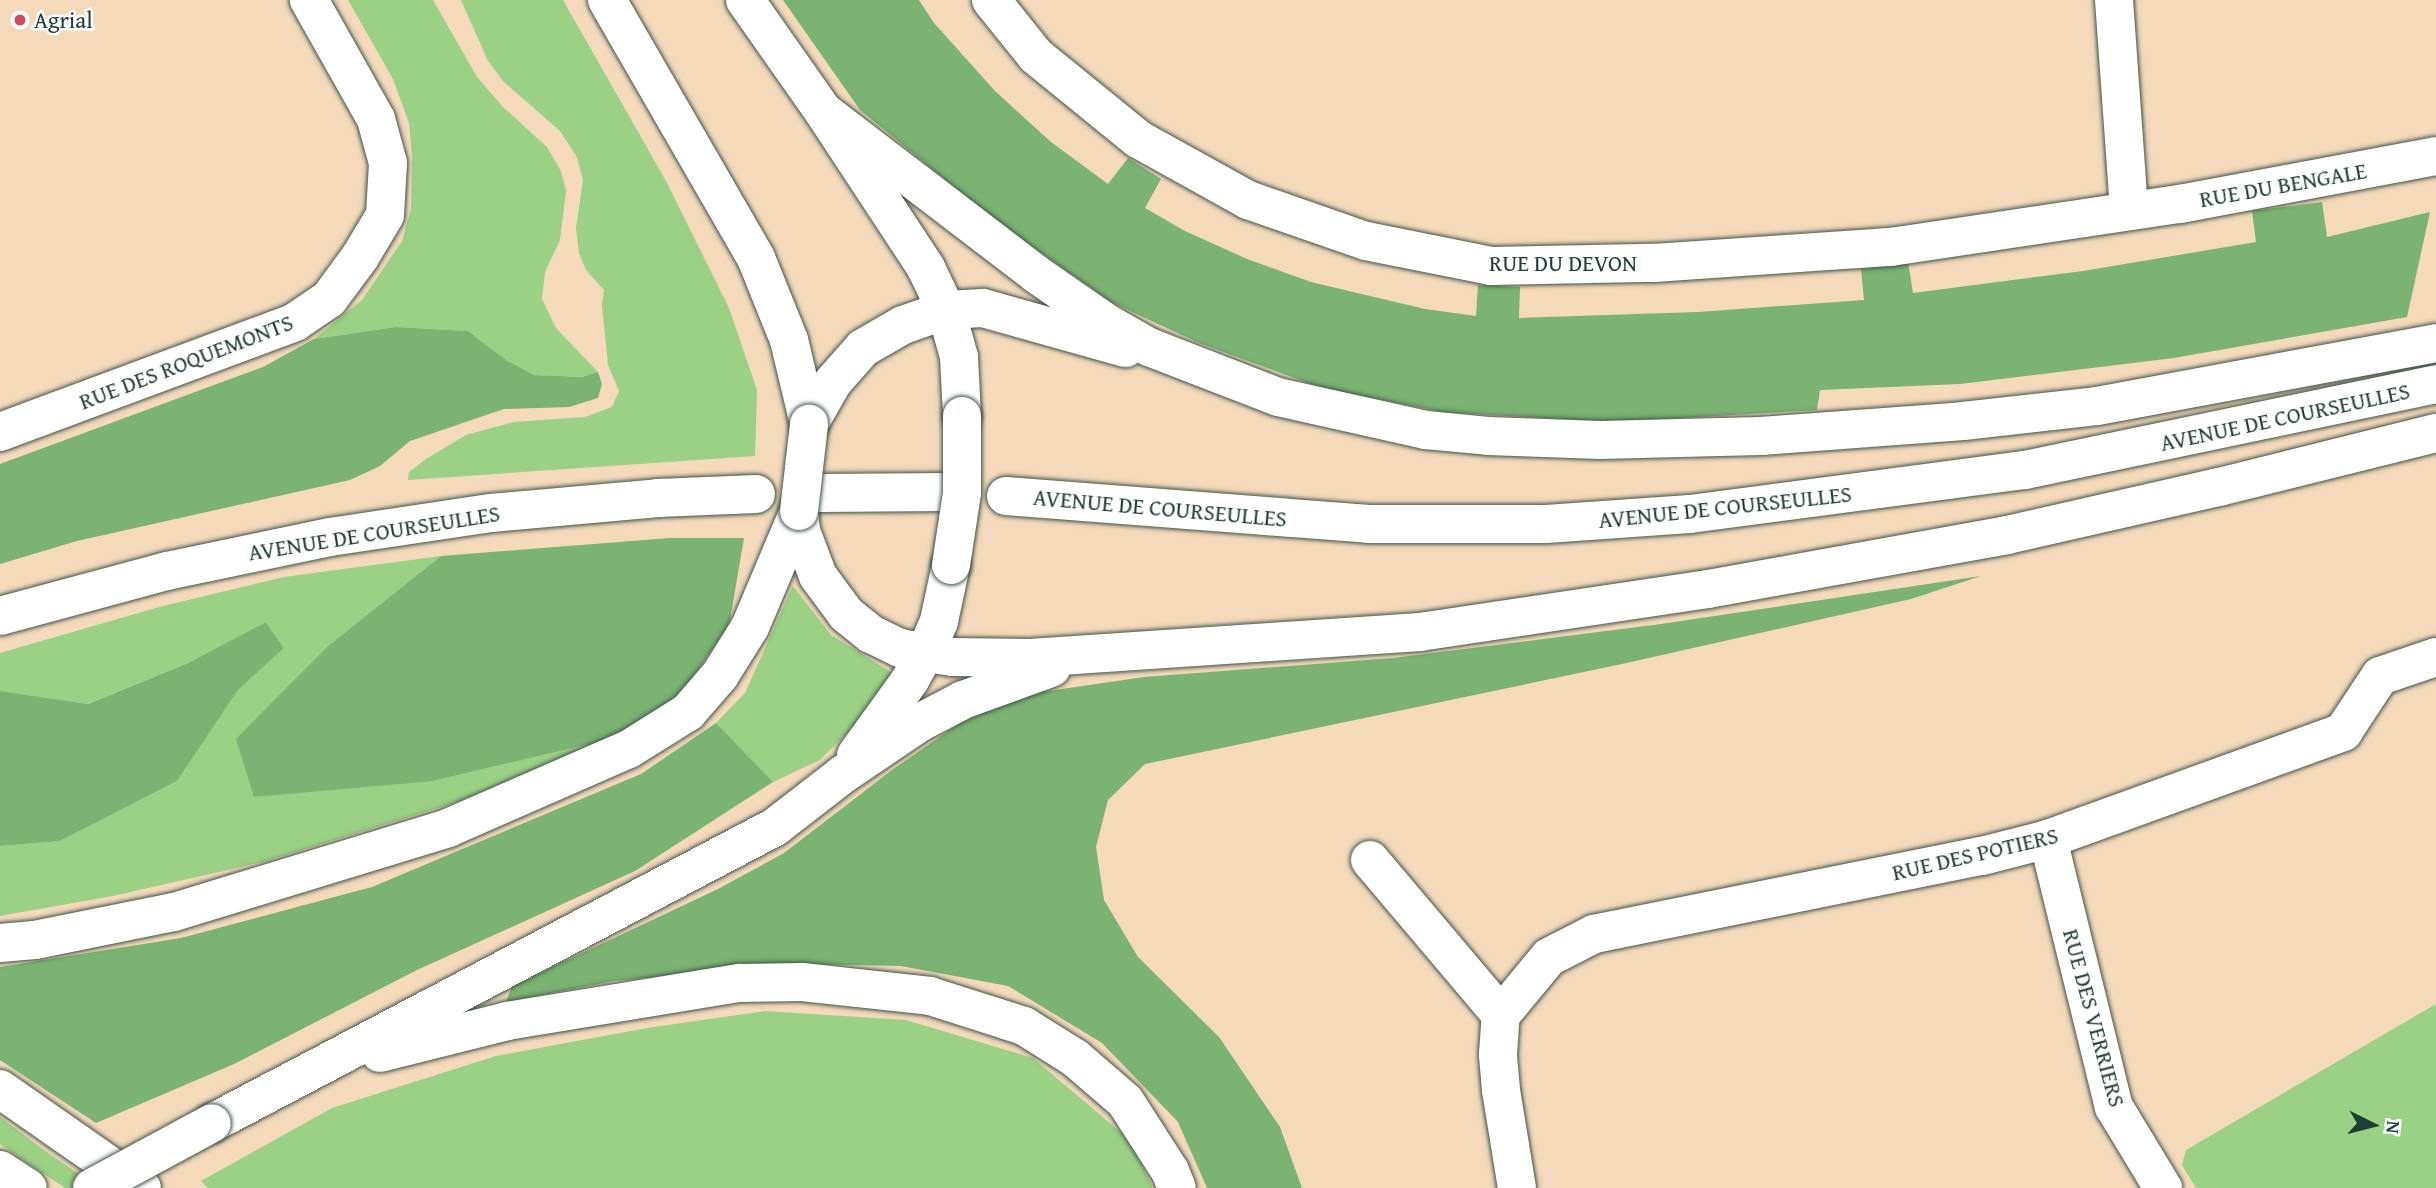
<!DOCTYPE html>
<style>
body{margin:0}
#map{position:relative;width:2436px;height:1188px;overflow:hidden;background:#f4d9bb;font-family:"Gentium Book Plus",serif}
div>[style]{position:absolute}
.green>*{inset:0;background:#9ad184}
.forest>*{inset:0;background:#7bb372}
.roads{filter:drop-shadow(0 0 2px #3f5448) drop-shadow(0 0 2px #3f5448)}
.street>*{height:38px;margin:-19px;padding:0 19px;transform-origin:19px;border-radius:19px;background:#fff}
.secondary>*{height:38px;margin:-19px;padding:0 19px;transform-origin:19px;border-radius:19px;background:#fff}
.bridges{filter:drop-shadow(0 0 2px #3f5448) drop-shadow(0 0 2px #3f5448)}
.secondary-bridge>*{height:38px;margin:-19px;padding:0 19px;transform-origin:19px;border-radius:19px;background:#fff}
.dots>*{width:19px;height:19px;translate:-50% -50%;box-sizing:border-box;border:4px solid #fff;border-radius:50%}
span{translate:-50% -50%;white-space:nowrap;text-align:center;line-height:1.15;-webkit-text-stroke:5px #fff;paint-order:stroke}
.poi-label{font-size:23px;color:#1f3d34}
.left{translate:0 -50%;text-align:left}
.street-label{font-size:23px;color:#1f3d34}
.north{position:absolute;left:2338px;top:1090px;width:70px;height:70px;-webkit-text-stroke:5px #fff;paint-order:stroke;rotate:96deg;font-size:19px;font-weight:700;line-height:28px;text-align:center;color:#1f3d34}
.north::after{content:'';display:block;margin:auto;width:24px;height:32px;background:#1f3d34;clip-path:polygon(50% 0,100% 100%,50% 72%,0 100%)}
</style>
<div id="map">
<div class="green">
<div style="clip-path:polygon(348px 0,433px 0,477px 77px,503px 107px,547px 147px,561px 171px,566px 191px,560px 240px,545px 272px,542px 299px,556px 328px,598px 372px,582px 377px,534px 375px,506px 360px,468px 331px,396px 327px,314px 339px,362px 300px,402px 241px,411px 209px,412px 156px,409px 123px,393px 79px)"></div>
<div style="clip-path:polygon(461px 0,563px 0,666px 181px,729px 308px,757px 390px,755px 456px,408px 480px,409px 472px,426px 459px,466px 435px,514px 422px,585px 417px,612px 407px,619px 391px,608px 365px,602px 306px,604px 290px,586px 270px,579px 253px,576px 228px,583px 180px,577px 157px,560px 131px,504px 82px,488px 61px)"></div>
<div style="clip-path:polygon(441px 556px,328px 646px,237px 739px,433px 781px,615px 738px,457px 802px,263px 862px,113px 896px,0 916px,0 846px,60px 841px,177px 781px,238px 690px,284px 648px,266px 622px,188px 663px,87px 704px,0 691px,0 653px,159px 607px,284px 577px)"></div>
<div style="clip-path:polygon(793px 586px,831px 635px,894px 674px,864px 716px,820px 760px,773px 782px,716px 723px,745px 693px)"></div>
<div style="clip-path:polygon(2436px 1004px,2436px 1188px,2196px 1188px,2182px 1165px,2186px 1150px)"></div>
<div style="clip-path:polygon(765px 1011px,906px 1020px,1033px 1058px,1131px 1141px,1153px 1188px,208px 1188px,201px 1181px,332px 1108px,496px 1056px,647px 1028px)"></div>
<div style="clip-path:polygon(0 1117px,41px 1148px,99px 1188px,65px 1188px,0 1144px)"></div>
</div>
<div class="forest">
<div style="clip-path:polygon(783px 0,919px 0,934px 23px,995px 91px,1051px 142px,1108px 184px,1128px 158px,1161px 179px,1145px 208px,1185px 231px,1247px 259px,1311px 282px,1425px 309px,1476px 316px,1478px 285px,1520px 287px,1519px 318px,1698px 312px,1864px 300px,1861px 269px,1908px 262px,1913px 293px,2083px 271px,2256px 242px,2252px 211px,2322px 202px,2327px 237px,2430px 212px,2407px 317px,2174px 358px,1960px 384px,1820px 390px,1817px 410px,1612px 422px,1444px 412px,1322px 388px,1199px 343px,1113px 303px,1005px 228px,860px 110px)"></div>
<div style="clip-path:polygon(396px 327px,468px 331px,506px 360px,534px 375px,582px 377px,598px 372px,602px 384px,598px 398px,569px 407px,504px 409px,410px 441px,380px 466px,350px 480px,77px 541px,0 564px,0 464px,263px 367px,314px 339px)"></div>
<div style="clip-path:polygon(670px 538px,744px 538px,729px 626px,670px 709px,615px 738px,433px 781px,254px 797px,236px 739px,328px 646px,441px 556px)"></div>
<div style="clip-path:polygon(1981px 576px,1911px 599px,1622px 664px,1145px 764px,1108px 800px,1096px 847px,1104px 900px,1138px 957px,1219px 1037px,1280px 1127px,1302px 1188px,1207px 1188px,1178px 1122px,1102px 1043px,1008px 986px,901px 966px,797px 964px,614px 981px,506px 1002px,512px 986px,718px 889px,784px 853px,892px 770px,967px 718px,1034px 693px,1144px 677px,1393px 658px,1661px 624px)"></div>
<div style="clip-path:polygon(266px 622px,284px 648px,238px 690px,177px 781px,60px 841px,0 846px,0 691px,88px 704px,188px 663px)"></div>
<div style="clip-path:polygon(716px 723px,773px 782px,635px 871px,417px 970px,234px 1064px,96px 1123px,0 1060px,0 967px,181px 938px,372px 887px,641px 774px)"></div>
</div>
<div class="roads">
<div class="street">
<div style="left:991px;top:0;width:72px;rotate:51.2deg"></div>
<div style="left:1036px;top:56px;width:132px;rotate:39.1deg"></div>
<div style="left:1138px;top:139px;width:126px;rotate:29deg"></div>
<div style="left:1248px;top:200px;width:125px;rotate:19.2deg"></div>
<div style="left:1366px;top:241px;width:127px;rotate:11.3deg"></div>
<div style="left:1491px;top:266px;width:163px;rotate:-1.1deg"></div>
<div style="left:1654px;top:263px;width:238px;rotate:-3.9deg"></div>
<div style="left:1891px;top:247px;width:292px;rotate:-8.5deg"></div>
<div style="left:2180px;top:204px;width:260px;rotate:-10.6deg"></div>
<div style="left:2114px;top:0;width:211px;rotate:85.9deg"></div>
<div style="left:0;top:432px;width:315px;rotate:-20.4deg"></div>
<div style="left:295px;top:322px;width:41px;rotate:-34.1deg"></div>
<div style="left:329px;top:299px;width:52px;rotate:-53.6deg"></div>
<div style="left:360px;top:257px;width:49px;rotate:-59.2deg"></div>
<div style="left:385px;top:215px;width:52px;rotate:-86.7deg"></div>
<div style="left:388px;top:163px;width:46px;rotate:-105.3deg"></div>
<div style="left:376px;top:119px;width:137px;rotate:-119.4deg"></div>
<div style="left:2048px;top:839px;width:276px;rotate:76.2deg"></div>
<div style="left:2114px;top:1107px;width:95px;rotate:58.8deg"></div>
<div style="left:1370px;top:860px;width:203px;rotate:49.8deg"></div>
<div style="left:1517px;top:1188px;width:99px;rotate:-99.3deg"></div>
<div style="left:1501px;top:1090px;width:36px;rotate:-95deg"></div>
<div style="left:1498px;top:1054px;width:39px;rotate:-86deg"></div>
<div style="left:1501px;top:1015px;width:75px;rotate:-50.4deg"></div>
<div style="left:1549px;top:957px;width:51px;rotate:-27.1deg"></div>
<div style="left:1594px;top:934px;width:396px;rotate:-11.4deg"></div>
<div style="left:1982px;top:856px;width:68px;rotate:-14.4deg"></div>
<div style="left:2048px;top:839px;width:314px;rotate:-19.9deg"></div>
<div style="left:2343px;top:732px;width:67px;rotate:-56.5deg"></div>
<div style="left:2380px;top:676px;width:59px;rotate:-18.7deg"></div>
</div>
<div class="secondary">
<div style="left:607px;top:0;width:298px;rotate:60deg"></div>
<div style="left:756px;top:258px;width:88px;rotate:68.1deg"></div>
<div style="left:789px;top:340px;width:86px;rotate:76.6deg"></div>
<div style="left:745px;top:0;width:136px;rotate:54.9deg"></div>
<div style="left:823px;top:111px;width:188px;rotate:56.7deg"></div>
<div style="left:926px;top:268px;width:47px;rotate:64.5deg"></div>
<div style="left:946px;top:310px;width:49px;rotate:74.5deg"></div>
<div style="left:959px;top:357px;width:59px;rotate:87.1deg"></div>
<div style="left:823px;top:111px;width:268px;rotate:37.4deg"></div>
<div style="left:1036px;top:274px;width:84px;rotate:34.8deg"></div>
<div style="left:1105px;top:322px;width:51px;rotate:29.6deg"></div>
<div style="left:1149px;top:347px;width:138px;rotate:21.2deg"></div>
<div style="left:1278px;top:397px;width:152px;rotate:12.6deg"></div>
<div style="left:1426px;top:430px;width:62px;rotate:5.5deg"></div>
<div style="left:1488px;top:436px;width:112px;rotate:2deg"></div>
<div style="left:1600px;top:440px;width:161px;rotate:-1.4deg"></div>
<div style="left:1761px;top:436px;width:203px;rotate:-4.2deg"></div>
<div style="left:1963px;top:421px;width:135px;rotate:-6.4deg"></div>
<div style="left:2097px;top:406px;width:345px;rotate:-10.5deg"></div>
<div style="left:809px;top:424px;width:48px;rotate:-60.3deg"></div>
<div style="left:833px;top:382px;width:45px;rotate:-48.6deg"></div>
<div style="left:863px;top:348px;width:46px;rotate:-29.9deg"></div>
<div style="left:903px;top:325px;width:46px;rotate:-19.2deg"></div>
<div style="left:946px;top:310px;width:37px;rotate:-3deg"></div>
<div style="left:983px;top:308px;width:148px;rotate:15.7deg"></div>
<div style="left:820px;top:493px;width:127px;rotate:-0.5deg"></div>
<div style="left:1006px;top:496px;width:364px;rotate:4.4deg"></div>
<div style="left:1369px;top:524px;width:177px"></div>
<div style="left:1546px;top:524px;width:144px;rotate:-4deg"></div>
<div style="left:1690px;top:514px;width:338px;rotate:-7.5deg"></div>
<div style="left:2025px;top:470px;width:420px;rotate:-11.8deg"></div>
<div style="left:799px;top:511px;width:20px;rotate:84deg"></div>
<div style="left:801px;top:531px;width:48px;rotate:69.3deg"></div>
<div style="left:818px;top:576px;width:47px;rotate:53.6deg"></div>
<div style="left:846px;top:614px;width:32px;rotate:39deg"></div>
<div style="left:871px;top:634px;width:32px;rotate:26deg"></div>
<div style="left:900px;top:648px;width:25px;rotate:11deg"></div>
<div style="left:925px;top:653px;width:28px;rotate:8deg"></div>
<div style="left:953px;top:657px;width:77px;rotate:0.7deg"></div>
<div style="left:1030px;top:658px;width:391px;rotate:-3.8deg"></div>
<div style="left:1420px;top:632px;width:291px;rotate:-8.5deg"></div>
<div style="left:1708px;top:589px;width:304px;rotate:-10.2deg"></div>
<div style="left:2007px;top:535px;width:217px;rotate:-12.8deg"></div>
<div style="left:2219px;top:487px;width:224px;rotate:-14deg"></div>
<div style="left:0;top:616px;width:173px;rotate:-15.1deg"></div>
<div style="left:167px;top:571px;width:167px;rotate:-11.8deg"></div>
<div style="left:330px;top:537px;width:163px;rotate:-8.5deg"></div>
<div style="left:491px;top:513px;width:168px;rotate:-5.1deg"></div>
<div style="left:658px;top:498px;width:98px;rotate:-2.3deg"></div>
<div style="left:856px;top:755px;width:92px;rotate:-54.2deg"></div>
<div style="left:910px;top:680px;width:31px;rotate:-61deg"></div>
<div style="left:925px;top:653px;width:35px;rotate:-66deg"></div>
<div style="left:939px;top:621px;width:57px;rotate:-77.9deg"></div>
<div style="left:0;top:943px;width:35px;rotate:-5deg"></div>
<div style="left:35px;top:940px;width:142px;rotate:-11.4deg"></div>
<div style="left:174px;top:912px;width:287px;rotate:-17deg"></div>
<div style="left:448px;top:828px;width:197px;rotate:-23.6deg"></div>
<div style="left:629px;top:749px;width:70px;rotate:-32.1deg"></div>
<div style="left:688px;top:712px;width:49px;rotate:-49.1deg"></div>
<div style="left:720px;top:675px;width:57px;rotate:-58deg"></div>
<div style="left:750px;top:627px;width:126px;rotate:-67.1deg"></div>
<div style="left:380px;top:1053px;width:131px;rotate:-14.1deg"></div>
<div style="left:507px;top:1021px;width:236px;rotate:-9.3deg"></div>
<div style="left:740px;top:983px;width:62px;rotate:-0.9deg"></div>
<div style="left:802px;top:982px;width:129px;rotate:6.2deg"></div>
<div style="left:930px;top:996px;width:99px;rotate:17.7deg"></div>
<div style="left:1024px;top:1026px;width:60px;rotate:32.1deg"></div>
<div style="left:1075px;top:1058px;width:66px;rotate:40.7deg"></div>
<div style="left:1125px;top:1101px;width:83px;rotate:57.3deg"></div>
<div style="left:1170px;top:1171px;width:18px;rotate:68deg"></div>
<div style="left:0;top:1089px;width:173px;rotate:34.9deg"></div>
<div style="left:212px;top:1123px;width:636px;rotate:-27.73deg"></div>
<div style="left:775px;top:827px;width:85px;rotate:-37.8deg"></div>
<div style="left:842px;top:775px;width:93px;rotate:-34deg"></div>
<div style="left:919px;top:723px;width:50px;rotate:-27.6deg"></div>
<div style="left:963px;top:700px;width:94px;rotate:-20deg"></div>
<div style="left:0;top:1170px;width:33px;rotate:33deg"></div>
</div>
</div>
<div class="bridges">
<div class="secondary-bridge">
<div style="left:799px;top:511px;width:88px;rotate:-83.4deg"></div>
<div style="left:951px;top:565px;width:73px;rotate:-81.3deg"></div>
<div style="left:962px;top:493px;width:77px;rotate:-90deg"></div>
<div style="left:92px;top:1188px;width:136px;rotate:-28.4deg"></div>
</div>
</div>
<div class="dots">
<div style="left:20px;top:20px;background:#d1495b"></div>
</div>
<div class="poi-label">
<span class="left" style="left:34px;top:20px">Agrial</span>
</div>
<div class="street-label">
<span style="left:2283px;top:185px;rotate:-10deg">RUE DU BENGALE</span>
<span style="left:1563px;top:263px">RUE DU DEVON</span>
<span style="left:186px;top:362px;rotate:-21deg">RUE DES ROQUEMONTS</span>
<span style="left:2285px;top:417px;rotate:-12deg">AVENUE DE COURSEULLES</span>
<span style="left:1725px;top:507px;rotate:-6deg">AVENUE DE COURSEULLES</span>
<span style="left:1160px;top:508px;rotate:5deg">AVENUE DE COURSEULLES</span>
<span style="left:374px;top:533px;rotate:-9deg">AVENUE DE COURSEULLES</span>
<span style="left:1975px;top:854px;rotate:-13deg">RUE DES POTIERS</span>
<span style="left:2094px;top:1018px;rotate:75deg">RUE DES VERRIERS</span>
</div>
<div class="north">N</div>
</div>
